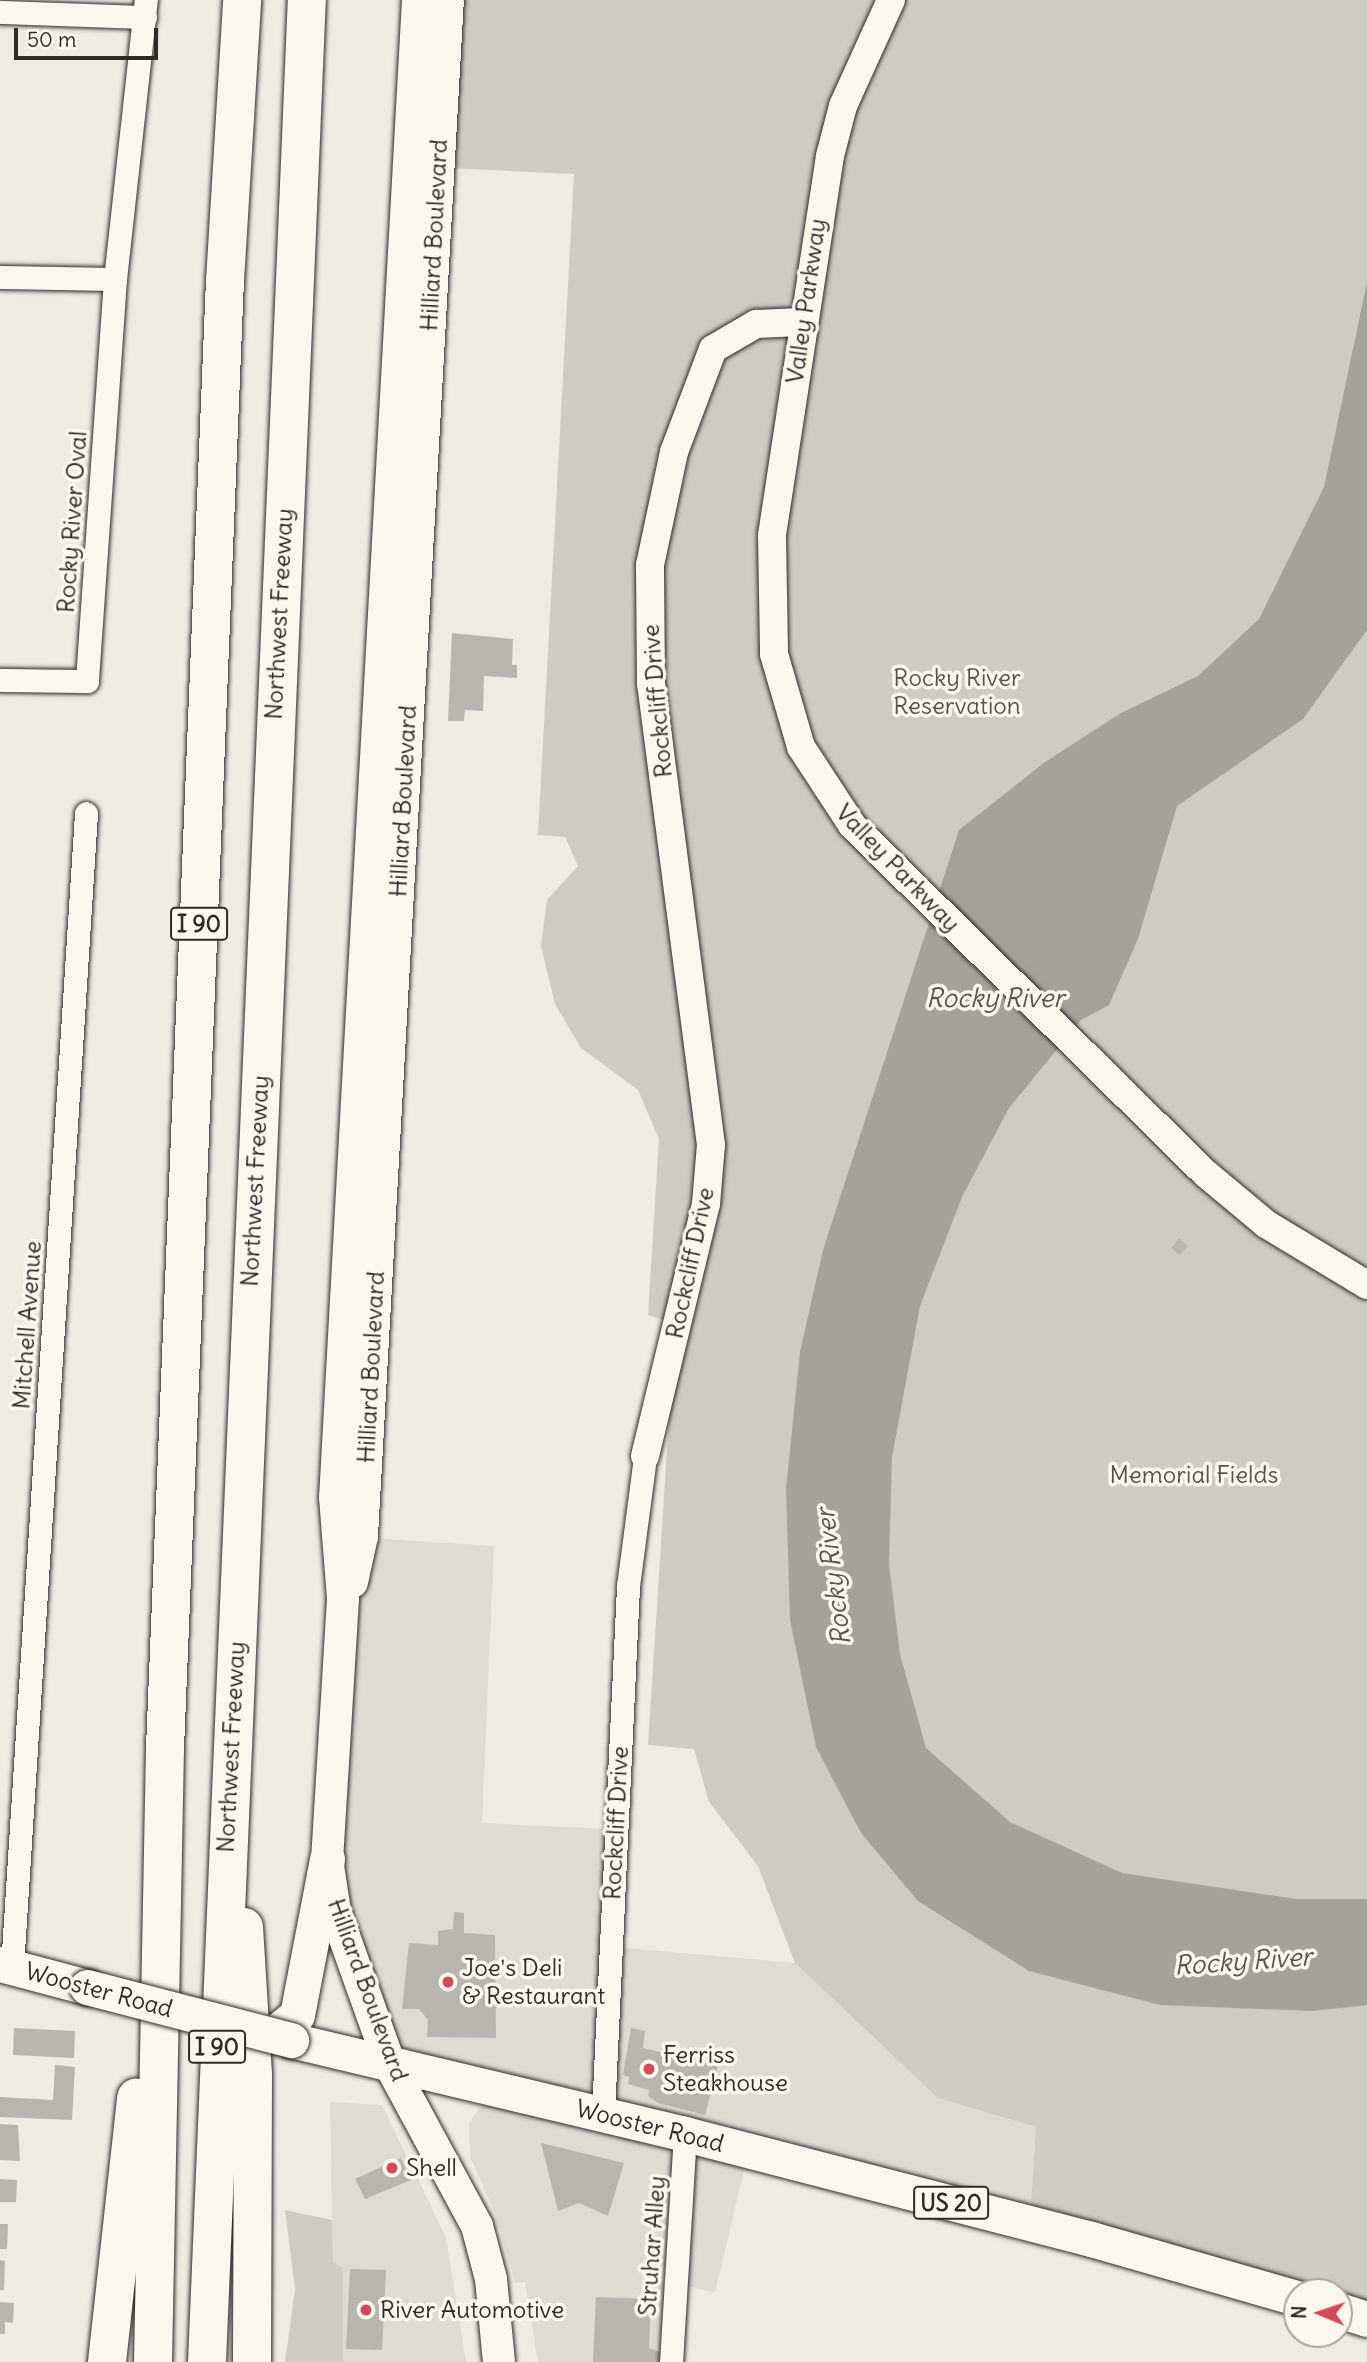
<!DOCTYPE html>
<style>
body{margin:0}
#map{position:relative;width:1367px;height:2362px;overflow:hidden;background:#eeebe0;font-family:Delius,sans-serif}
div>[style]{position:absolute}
.built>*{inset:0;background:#dedbd1}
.green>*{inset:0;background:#cecbc2}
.water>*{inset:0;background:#a4a29a}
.building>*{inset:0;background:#b8b5ae}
.roads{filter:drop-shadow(0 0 2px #2b2b2b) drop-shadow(0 0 2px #2b2b2b)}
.minor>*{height:23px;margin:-11.5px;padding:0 11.5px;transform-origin:11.5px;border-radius:11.5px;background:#fbf7ec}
.tertiary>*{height:28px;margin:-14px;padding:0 14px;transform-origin:14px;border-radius:14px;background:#fbf7ec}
.secondary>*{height:32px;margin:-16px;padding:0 16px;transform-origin:16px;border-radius:16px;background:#fbf7ec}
.primary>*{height:35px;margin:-17.5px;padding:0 17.5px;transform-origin:17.5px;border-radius:17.5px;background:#fbf7ec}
.motorway>*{height:38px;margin:-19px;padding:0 19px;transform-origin:19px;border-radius:19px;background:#fbf7ec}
.bridges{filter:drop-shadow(0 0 2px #2b2b2b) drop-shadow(0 0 2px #2b2b2b)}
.primary-bridge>*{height:35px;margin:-17.5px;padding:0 17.5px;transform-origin:17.5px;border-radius:17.5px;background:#fbf7ec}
.dots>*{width:19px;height:19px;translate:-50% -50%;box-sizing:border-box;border:4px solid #fbf7ec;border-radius:50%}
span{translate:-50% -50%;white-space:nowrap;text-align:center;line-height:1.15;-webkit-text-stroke:7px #fbf7ec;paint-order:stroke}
.shield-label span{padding:2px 5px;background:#fbf7ec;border:2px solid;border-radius:5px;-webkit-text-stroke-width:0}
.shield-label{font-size:23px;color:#2b2b2b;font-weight:700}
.street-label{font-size:24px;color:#2b2b2b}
.park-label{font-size:24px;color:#545351}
.poi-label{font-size:24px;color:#2b2b2b}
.left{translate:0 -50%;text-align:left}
.water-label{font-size:26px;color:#555552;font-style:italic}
.north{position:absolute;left:1283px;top:2278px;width:70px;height:70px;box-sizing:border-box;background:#fbf7ec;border:2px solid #a8a59f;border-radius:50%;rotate:272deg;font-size:19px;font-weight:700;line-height:28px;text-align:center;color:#2b2b2b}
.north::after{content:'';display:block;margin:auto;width:24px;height:32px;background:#d1495b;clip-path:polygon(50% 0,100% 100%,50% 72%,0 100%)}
.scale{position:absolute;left:14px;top:28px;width:144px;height:32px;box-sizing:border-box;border:4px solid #2b2b2b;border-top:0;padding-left:9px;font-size:21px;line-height:24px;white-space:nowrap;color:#2b2b2b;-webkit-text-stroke:5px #fbf7ec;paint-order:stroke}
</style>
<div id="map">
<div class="built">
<div style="clip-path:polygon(371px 1538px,494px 1546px,482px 1823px,606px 1829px,603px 1946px,795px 1963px,938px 2098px,1036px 2127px,1031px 2208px,403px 2052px,349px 1910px,342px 1823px,351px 1596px)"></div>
<div style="clip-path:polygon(330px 2102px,382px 2105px,446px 2237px,466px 2362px,343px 2362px,343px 2268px,333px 2262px)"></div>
<div style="clip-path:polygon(497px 2103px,745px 2166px,715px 2293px,670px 2281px,663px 2362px,538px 2362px,525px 2282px,515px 2283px,495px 2213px,470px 2157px,469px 2124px,479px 2108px)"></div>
</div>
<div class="green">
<div style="clip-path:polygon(456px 0,1367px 0,1367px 2314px,1339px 2306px,1339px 2292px,1297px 2292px,1030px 2221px,1036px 2127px,938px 2098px,795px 1963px,758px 1866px,709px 1802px,694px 1749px,648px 1745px,669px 1419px,689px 1329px,648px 1315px,659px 1139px,638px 1090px,581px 1048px,555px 1004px,541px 946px,547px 900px,578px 866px,565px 837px,538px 835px,574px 174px,447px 168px)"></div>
<div style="clip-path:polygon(285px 2210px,332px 2220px,333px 2262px,343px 2268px,343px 2362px,285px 2362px,295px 2289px)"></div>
</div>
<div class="water">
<div style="clip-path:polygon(1367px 282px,1367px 630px,1303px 719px,1177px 806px,1138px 939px,1109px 1005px,1081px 1020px,1009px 1108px,962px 1197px,920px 1306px,892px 1457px,889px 1564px,900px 1654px,926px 1748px,1010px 1822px,1122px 1873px,1296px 1899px,1367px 1899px,1367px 2005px,1313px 2011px,1160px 2005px,1029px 1971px,918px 1901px,861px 1833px,816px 1747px,790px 1620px,786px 1489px,800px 1352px,823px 1250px,959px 830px,1045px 762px,1121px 713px,1198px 676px,1259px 619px,1324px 487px)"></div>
</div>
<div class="building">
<div style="clip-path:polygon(452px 633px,513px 639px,512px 665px,517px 665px,517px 678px,484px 676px,483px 711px,465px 710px,464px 721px,448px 721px)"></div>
<div style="clip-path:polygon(1179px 1238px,1188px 1246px,1179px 1255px,1171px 1248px)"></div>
<div style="clip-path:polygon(454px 1912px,464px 1913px,464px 1933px,495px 1935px,496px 2038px,427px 2037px,428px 2020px,419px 2009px,402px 2009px,409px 1943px,438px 1945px,438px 1931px,453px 1929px)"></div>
<div style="clip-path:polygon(14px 2028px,75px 2031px,74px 2058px,13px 2055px)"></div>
<div style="clip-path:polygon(631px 2028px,645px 2031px,643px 2048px,664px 2053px,666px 2046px,680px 2048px,678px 2056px,718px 2066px,705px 2115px,658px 2103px,648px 2096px,649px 2090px,628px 2084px,629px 2077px,623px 2075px)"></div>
<div style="clip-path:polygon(55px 2065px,75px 2067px,72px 2120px,0 2117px,0 2097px,53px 2100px)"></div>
<div style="clip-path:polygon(0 2124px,18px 2125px,20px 2161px,0 2160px)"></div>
<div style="clip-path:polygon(541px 2143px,624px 2163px,608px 2216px,579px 2203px,558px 2211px)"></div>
<div style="clip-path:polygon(401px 2158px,411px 2180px,365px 2199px,355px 2179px)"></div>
<div style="clip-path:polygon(0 2179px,17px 2180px,16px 2202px,0 2202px)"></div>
<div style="clip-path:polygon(0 2224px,8px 2224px,7px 2249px,0 2249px)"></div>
<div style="clip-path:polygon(0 2260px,5px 2261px,4px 2290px,0 2290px)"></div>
<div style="clip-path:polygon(350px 2269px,386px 2270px,382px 2350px,346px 2349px)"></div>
<div style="clip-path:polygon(596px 2297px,651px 2299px,649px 2348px,660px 2352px,660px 2362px,593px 2362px)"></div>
<div style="clip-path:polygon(0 2302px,14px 2303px,13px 2323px,5px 2322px,5px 2334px,0 2334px)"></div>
</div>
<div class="roads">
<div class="minor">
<div style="left:0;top:12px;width:145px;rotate:2deg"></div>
<div style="left:0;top:277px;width:115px;rotate:1deg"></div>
<div style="left:115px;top:279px;width:403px;rotate:94deg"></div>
<div style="left:87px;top:681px;width:87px;rotate:-179.3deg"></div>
<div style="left:115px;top:279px;width:281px;rotate:-83.7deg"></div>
<div style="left:12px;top:1967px;width:1156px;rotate:-86.33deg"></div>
<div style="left:603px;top:2113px;width:528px;rotate:-87.28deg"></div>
<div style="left:628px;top:1586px;width:131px;rotate:-82.5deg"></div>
<div style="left:671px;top:2362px;width:228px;rotate:-86.5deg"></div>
</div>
<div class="tertiary">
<div style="left:891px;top:0;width:116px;rotate:114.4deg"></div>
<div style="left:843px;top:106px;width:52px;rotate:104.6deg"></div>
<div style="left:830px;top:156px;width:384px;rotate:98.7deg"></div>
<div style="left:772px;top:536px;width:118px;rotate:89deg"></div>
<div style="left:774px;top:654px;width:97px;rotate:73.8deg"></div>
<div style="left:801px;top:747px;width:93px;rotate:56.8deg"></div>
<div style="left:852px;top:825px;width:496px;rotate:44.6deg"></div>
<div style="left:1205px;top:1173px;width:80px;rotate:39.9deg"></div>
<div style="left:1266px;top:1224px;width:118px;rotate:31.1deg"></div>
<div style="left:645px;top:1456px;width:259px;rotate:-76.4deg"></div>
<div style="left:706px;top:1204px;width:59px;rotate:-85.2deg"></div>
<div style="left:711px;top:1145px;width:465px;rotate:-97.4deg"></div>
<div style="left:651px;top:684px;width:119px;rotate:-90.5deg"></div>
<div style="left:650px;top:565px;width:116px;rotate:-78deg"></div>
<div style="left:674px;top:452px;width:110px;rotate:-69.3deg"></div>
<div style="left:713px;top:349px;width:50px;rotate:-30.2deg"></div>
<div style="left:756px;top:324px;width:45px;rotate:-2.5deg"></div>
</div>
<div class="secondary">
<div style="left:418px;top:0;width:1499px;rotate:93.17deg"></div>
<div style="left:335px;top:1497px;width:102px;rotate:85.5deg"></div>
<div style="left:343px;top:1599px;width:260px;rotate:93.5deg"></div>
<div style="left:327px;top:1859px;width:53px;rotate:81.3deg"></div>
<div style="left:335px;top:1911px;width:166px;rotate:70.3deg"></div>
<div style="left:391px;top:2067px;width:181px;rotate:61.6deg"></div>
<div style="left:477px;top:2226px;width:55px;rotate:75.2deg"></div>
<div style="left:491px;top:2279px;width:83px;rotate:84.5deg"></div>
<div style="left:352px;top:1582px;width:47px;rotate:-77.7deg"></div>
<div style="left:362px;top:1536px;width:1538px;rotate:-86.8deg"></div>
</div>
<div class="primary">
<div style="left:0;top:1964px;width:90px;rotate:14.8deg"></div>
<div style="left:272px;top:2035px;width:32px;rotate:-39deg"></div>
<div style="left:297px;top:2015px;width:159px;rotate:-79.1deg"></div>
<div style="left:291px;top:2040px;width:405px;rotate:13.4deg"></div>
<div style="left:685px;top:2134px;width:419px;rotate:14.5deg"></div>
<div style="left:1091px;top:2239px;width:214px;rotate:16deg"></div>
<div style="left:1339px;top:2310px;width:29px;rotate:18deg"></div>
</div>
<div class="motorway">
<div style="left:244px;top:1927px;width:148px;rotate:86.5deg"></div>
<div style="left:253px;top:2075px;width:287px;rotate:90.2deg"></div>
<div style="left:107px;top:2362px;width:266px;rotate:-83.7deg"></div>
<div style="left:153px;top:2362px;width:614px;rotate:-88.88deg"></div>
<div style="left:165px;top:1748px;width:1468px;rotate:-87.66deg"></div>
<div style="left:225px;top:281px;width:282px;rotate:-86.5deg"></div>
<div style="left:207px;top:2362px;width:2364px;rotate:-87.58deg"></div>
</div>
</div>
<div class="bridges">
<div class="primary-bridge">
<div style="left:87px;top:1987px;width:211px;rotate:14.6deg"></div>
</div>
</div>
<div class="dots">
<div style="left:448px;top:1982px;background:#d1495b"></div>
<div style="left:649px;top:2069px;background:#d1495b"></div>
<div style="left:392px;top:2168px;background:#d1495b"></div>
<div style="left:366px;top:2310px;background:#d1495b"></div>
</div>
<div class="shield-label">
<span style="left:199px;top:924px">I 90</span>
<span style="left:217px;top:2047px">I 90</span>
<span style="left:951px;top:2203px">US 20</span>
</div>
<div class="street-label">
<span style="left:434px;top:235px;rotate:-87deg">Hilliard Boulevard</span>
<span style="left:806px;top:301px;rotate:-82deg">Valley Parkway</span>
<span style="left:72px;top:522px;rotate:-86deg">Rocky River Oval</span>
<span style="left:279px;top:614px;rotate:-87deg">Northwest Freeway</span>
<span style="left:657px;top:701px;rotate:-95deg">Rockcliff Drive</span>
<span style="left:403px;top:801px;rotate:-87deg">Hilliard Boulevard</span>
<span style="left:898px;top:868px;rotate:46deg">Valley Parkway</span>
<span style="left:255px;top:1181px;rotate:-87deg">Northwest Freeway</span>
<span style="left:690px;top:1263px;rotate:-78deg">Rockcliff Drive</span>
<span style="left:27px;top:1325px;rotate:-86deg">Mitchell Avenue</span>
<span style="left:371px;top:1367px;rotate:-87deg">Hilliard Boulevard</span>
<span style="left:231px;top:1747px;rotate:-87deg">Northwest Freeway</span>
<span style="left:616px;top:1823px;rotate:-87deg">Rockcliff Drive</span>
<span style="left:99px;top:1990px;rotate:15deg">Wooster Road</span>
<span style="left:368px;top:1990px;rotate:70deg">Hilliard Boulevard</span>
<span style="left:650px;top:2126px;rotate:14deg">Wooster Road</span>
<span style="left:652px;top:2246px;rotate:-86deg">Struhar Alley</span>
</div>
<div class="park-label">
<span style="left:957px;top:692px">Rocky River<br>Reservation</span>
<span style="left:1194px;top:1475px">Memorial Fields</span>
</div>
<div class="poi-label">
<span class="left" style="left:462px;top:1982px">Joe's Deli<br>&amp; Restaurant</span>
<span class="left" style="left:663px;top:2069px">Ferriss<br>Steakhouse</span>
<span class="left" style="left:406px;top:2168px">Shell</span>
<span class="left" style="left:380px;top:2310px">River Automotive</span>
</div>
<div class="water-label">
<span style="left:995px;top:998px">Rocky River</span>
<span style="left:833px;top:1577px;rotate:-97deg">Rocky River</span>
<span style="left:1243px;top:1961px;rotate:-4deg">Rocky River</span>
</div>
<div class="north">N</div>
<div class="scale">50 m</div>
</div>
